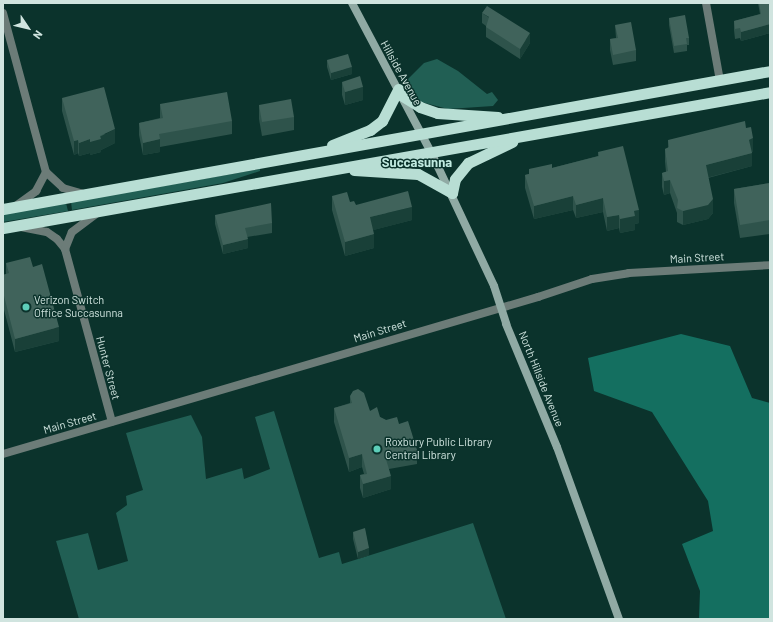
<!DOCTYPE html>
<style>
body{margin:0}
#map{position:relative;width:773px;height:622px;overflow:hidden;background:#0b332c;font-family:Barlow,sans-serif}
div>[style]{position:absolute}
.green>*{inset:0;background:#215f54}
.forest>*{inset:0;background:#146f60}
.minor>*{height:8px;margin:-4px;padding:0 4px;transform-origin:4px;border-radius:4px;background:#6c7c78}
.tertiary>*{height:8px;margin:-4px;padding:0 4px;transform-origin:4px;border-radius:4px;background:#6c7c78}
.secondary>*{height:8px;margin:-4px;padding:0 4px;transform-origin:4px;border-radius:4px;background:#90aaa4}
.trunk>*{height:11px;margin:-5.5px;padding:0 5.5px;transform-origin:5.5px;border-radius:5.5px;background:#b8ded4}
.wall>*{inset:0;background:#2e534b}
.shaded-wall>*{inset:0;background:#194038}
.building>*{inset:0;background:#40635b}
.dots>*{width:11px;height:11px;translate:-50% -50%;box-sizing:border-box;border:2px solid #0b332c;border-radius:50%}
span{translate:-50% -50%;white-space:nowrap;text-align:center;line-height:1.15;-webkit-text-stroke:3px #0b332c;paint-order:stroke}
.street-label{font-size:11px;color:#d0e4df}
.poi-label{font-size:11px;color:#d0e4df}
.left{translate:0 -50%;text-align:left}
.quarter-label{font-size:13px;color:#c1ebe1;font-weight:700}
.frame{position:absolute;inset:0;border:4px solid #d0e4df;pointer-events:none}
.north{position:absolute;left:8px;top:8px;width:40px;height:40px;-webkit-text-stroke:3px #0b332c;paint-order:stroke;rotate:125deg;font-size:11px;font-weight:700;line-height:16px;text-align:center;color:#d0e4df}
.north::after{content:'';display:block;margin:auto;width:14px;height:18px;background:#d0e4df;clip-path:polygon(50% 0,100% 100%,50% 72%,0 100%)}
</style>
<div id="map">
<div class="green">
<div style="clip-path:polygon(437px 59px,458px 71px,487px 94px,492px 92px,498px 100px,493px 106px,448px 109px,421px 102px,412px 93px,406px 81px,424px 63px)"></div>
<div style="clip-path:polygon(260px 169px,260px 171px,223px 183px,72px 210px,71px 202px)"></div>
<div style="clip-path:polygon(66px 203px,68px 211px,3px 222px,3px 214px)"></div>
<div style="clip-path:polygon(274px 411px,319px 558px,339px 552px,342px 564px,473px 523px,506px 619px,79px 619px,56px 541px,88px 533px,98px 570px,128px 561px,116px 513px,127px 505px,126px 496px,143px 490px,126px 433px,191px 415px,202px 437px,206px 479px,242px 468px,244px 479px,270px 469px,255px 417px)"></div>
</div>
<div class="forest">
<div style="clip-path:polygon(681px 334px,730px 346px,752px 398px,770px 403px,770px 619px,699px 619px,700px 591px,682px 544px,713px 531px,708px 501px,652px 412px,594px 391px,588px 358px)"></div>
</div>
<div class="minor">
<div style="left:706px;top:3px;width:79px;rotate:79.8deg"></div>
<div style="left:3px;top:13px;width:165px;rotate:74.9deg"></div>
<div style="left:46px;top:172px;width:23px;rotate:43deg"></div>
<div style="left:63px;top:188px;width:19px;rotate:16deg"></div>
<div style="left:17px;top:205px;width:24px;rotate:-36deg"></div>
<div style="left:36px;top:191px;width:21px;rotate:-62deg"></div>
<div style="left:21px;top:227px;width:26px;rotate:11deg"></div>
<div style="left:47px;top:232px;width:12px;rotate:35deg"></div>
<div style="left:57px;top:239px;width:13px;rotate:51deg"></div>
<div style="left:65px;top:249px;width:179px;rotate:74.8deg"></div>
<div style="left:65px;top:249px;width:18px;rotate:-68deg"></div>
<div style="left:72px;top:232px;width:30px;rotate:-37deg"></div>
</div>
<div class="tertiary">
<div style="left:3px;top:454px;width:558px;rotate:-16.35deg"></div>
<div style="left:538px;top:297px;width:57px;rotate:-18.4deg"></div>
<div style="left:592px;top:279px;width:37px;rotate:-9deg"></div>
<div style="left:629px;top:273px;width:141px;rotate:-3.2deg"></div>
</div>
<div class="secondary">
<div style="left:352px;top:3px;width:169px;rotate:62.1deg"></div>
<div style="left:431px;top:152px;width:148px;rotate:64.8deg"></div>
<div style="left:494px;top:286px;width:40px;rotate:72deg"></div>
<div style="left:506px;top:324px;width:133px;rotate:67.5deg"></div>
<div style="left:557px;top:447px;width:183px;rotate:70.2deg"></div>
</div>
<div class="trunk">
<div style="left:401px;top:95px;width:22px;rotate:32deg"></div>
<div style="left:420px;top:107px;width:18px;rotate:19deg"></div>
<div style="left:437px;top:113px;width:61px;rotate:3.8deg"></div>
<div style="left:332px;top:145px;width:41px;rotate:-21.5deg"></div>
<div style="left:370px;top:130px;width:15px;rotate:-37deg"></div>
<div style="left:382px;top:121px;width:36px;rotate:-63deg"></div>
<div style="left:354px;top:170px;width:64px;rotate:3.6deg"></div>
<div style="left:418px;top:174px;width:39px;rotate:29deg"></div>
<div style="left:452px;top:193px;width:14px;rotate:-78deg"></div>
<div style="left:455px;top:179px;width:21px;rotate:-51deg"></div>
<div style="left:468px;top:163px;width:49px;rotate:-25.5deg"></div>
<div style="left:3px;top:209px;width:779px;rotate:-10.2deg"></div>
<div style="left:3px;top:228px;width:779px;rotate:-10.05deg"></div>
</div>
<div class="wall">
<div style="clip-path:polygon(758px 3px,770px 3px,770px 33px,741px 41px,740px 38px,735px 39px,734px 30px,734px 21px,760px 14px)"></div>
<div style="clip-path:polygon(482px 13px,530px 43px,520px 59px,486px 37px,486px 26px,482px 23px)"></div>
<div style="clip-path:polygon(669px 18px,689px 38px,689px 45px,687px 45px,687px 51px,674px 53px,669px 25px)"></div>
<div style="clip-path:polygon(615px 25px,636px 50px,636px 61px,613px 65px,610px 50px,610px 39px,616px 38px)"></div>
<div style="clip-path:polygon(327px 60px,352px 74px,331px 80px,327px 67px)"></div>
<div style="clip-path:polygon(342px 82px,363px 100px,345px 105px,342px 95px)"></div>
<div style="clip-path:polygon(62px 98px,115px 143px,101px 150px,101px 152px,90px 155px,90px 153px,79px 156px,78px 153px,74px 155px,62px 111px)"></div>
<div style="clip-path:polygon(160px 104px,232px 121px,232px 134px,160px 147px,160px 152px,143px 155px,139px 135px,139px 123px,160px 118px)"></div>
<div style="clip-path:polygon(259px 105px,294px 117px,294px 130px,262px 136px,259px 119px)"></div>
<div style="clip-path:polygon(668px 140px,753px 152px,752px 152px,752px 166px,708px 178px,713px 213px,708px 219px,683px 225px,677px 222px,677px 213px,670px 193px,664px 195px,662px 187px,662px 173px,666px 172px,665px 162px,665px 149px,668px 148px)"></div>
<div style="clip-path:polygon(598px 152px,639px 223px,635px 224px,635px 230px,620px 233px,619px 228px,607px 231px,603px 212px,576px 218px,573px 210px,534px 219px,525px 188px,525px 175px,529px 174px,529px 169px,552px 168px,598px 156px)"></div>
<div style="clip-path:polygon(770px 183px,770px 234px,740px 238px,734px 203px,734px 189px)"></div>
<div style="clip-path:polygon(332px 196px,350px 202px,356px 205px,412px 220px,373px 230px,374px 248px,345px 256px,332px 210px)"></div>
<div style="clip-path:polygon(215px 215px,272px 223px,272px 233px,247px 237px,248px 248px,223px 254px,215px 224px)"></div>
<div style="clip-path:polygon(6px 263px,33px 267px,59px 341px,15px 352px,3px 306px,3px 275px,6px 274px)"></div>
<div style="clip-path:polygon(350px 396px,370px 411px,380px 417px,386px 420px,399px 424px,417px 450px,417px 464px,389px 469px,391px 489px,363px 498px,360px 488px,360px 475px,364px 474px,362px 467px,349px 472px,334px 422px,334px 408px,350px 403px)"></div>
<div style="clip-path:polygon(353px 532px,369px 555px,358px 559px,353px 539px)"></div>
</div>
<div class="shaded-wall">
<div style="clip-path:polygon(770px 24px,770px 33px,741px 41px,741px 32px)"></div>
<div style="clip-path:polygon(530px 33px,530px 43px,520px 59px,520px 49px)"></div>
<div style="clip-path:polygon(352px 67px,352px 74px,331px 80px,331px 73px)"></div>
<div style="clip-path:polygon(363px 87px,363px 100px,345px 105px,345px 92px)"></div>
<div style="clip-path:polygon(115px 129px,115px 143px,101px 150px,101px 152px,90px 155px,90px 142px)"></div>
<div style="clip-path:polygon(753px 138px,753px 152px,749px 153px,749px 140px)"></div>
<div style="clip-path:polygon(90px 139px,90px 153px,79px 156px,79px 143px)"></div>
<div style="clip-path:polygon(160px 139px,160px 152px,143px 155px,143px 143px)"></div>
<div style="clip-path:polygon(78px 140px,78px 153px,74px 155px,74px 141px)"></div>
<div style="clip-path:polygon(752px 153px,752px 166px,706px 178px,706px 165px)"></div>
<div style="clip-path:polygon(670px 180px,670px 193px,664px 195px,664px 181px)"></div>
<div style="clip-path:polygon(573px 196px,573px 210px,534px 219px,534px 206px)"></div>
<div style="clip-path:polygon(603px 198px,603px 212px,576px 218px,576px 205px)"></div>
<div style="clip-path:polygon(713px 199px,713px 213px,708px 219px,683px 225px,683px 211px)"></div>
<div style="clip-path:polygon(412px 207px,412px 220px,370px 231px,370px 217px)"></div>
<div style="clip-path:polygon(639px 210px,639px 223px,635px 224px,635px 230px,620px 233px,620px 219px,634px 211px)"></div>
<div style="clip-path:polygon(619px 215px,619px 228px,607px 231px,607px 217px)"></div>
<div style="clip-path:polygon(374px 234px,374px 248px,345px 256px,345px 242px)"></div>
<div style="clip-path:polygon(248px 239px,248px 248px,223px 254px,223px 245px)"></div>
<div style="clip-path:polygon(59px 327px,59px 341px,15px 352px,15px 339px)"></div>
<div style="clip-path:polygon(362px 454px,362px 467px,349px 472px,349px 458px)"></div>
<div style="clip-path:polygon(391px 476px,391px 489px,363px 498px,363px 484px)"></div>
<div style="clip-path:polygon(369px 548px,369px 555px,358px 559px,358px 552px)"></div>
</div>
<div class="building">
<div style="clip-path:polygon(759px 3px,770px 3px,770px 24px,741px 32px,740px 28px,735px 29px,734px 21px,761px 14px)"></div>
<div style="clip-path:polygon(487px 6px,530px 33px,520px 49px,486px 27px,489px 17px,482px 13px)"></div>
<div style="clip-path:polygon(685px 15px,689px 38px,686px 38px,687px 44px,674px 46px,669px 18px)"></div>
<div style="clip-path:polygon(631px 22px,636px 50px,613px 55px,610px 39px,618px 38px,615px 25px)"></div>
<div style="clip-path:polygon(348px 54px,352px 67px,331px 73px,327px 60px)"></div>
<div style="clip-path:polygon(360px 76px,363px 87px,345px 92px,342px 82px)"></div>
<div style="clip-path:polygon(104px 87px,115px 129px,100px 136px,101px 139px,90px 142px,90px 139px,79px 143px,78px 140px,74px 141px,62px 98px)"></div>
<div style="clip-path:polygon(227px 92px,232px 121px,159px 134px,160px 139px,143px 143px,139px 123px,163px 118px,160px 104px)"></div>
<div style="clip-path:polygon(291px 99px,294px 117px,262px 122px,259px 105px)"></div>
<div style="clip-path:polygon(745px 121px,746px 128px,751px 127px,753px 138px,749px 140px,752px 153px,706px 165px,713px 199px,708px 205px,683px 211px,677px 208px,678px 200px,670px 180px,664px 181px,662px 173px,668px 171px,665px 149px,669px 147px,668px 140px)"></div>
<div style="clip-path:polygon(623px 146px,639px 210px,634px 211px,635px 216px,620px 219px,619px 215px,607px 217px,603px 198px,576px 205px,573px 196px,534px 206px,525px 175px,529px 174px,529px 169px,552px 164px,552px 168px,599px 156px,598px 152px)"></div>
<div style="clip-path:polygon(770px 183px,770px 220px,740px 225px,734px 189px)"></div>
<div style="clip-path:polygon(408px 191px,412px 207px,370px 217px,374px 234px,345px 242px,332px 196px,347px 192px,350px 202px,354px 201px,356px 205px)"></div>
<div style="clip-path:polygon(271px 203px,272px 223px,245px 228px,248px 239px,223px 245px,215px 215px)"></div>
<div style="clip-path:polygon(30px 257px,33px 267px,42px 264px,59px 327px,15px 339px,3px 292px,3px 275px,9px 273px,6px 263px)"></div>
<div style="clip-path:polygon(358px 389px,364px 393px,370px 411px,377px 407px,380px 417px,386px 420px,397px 417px,399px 424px,408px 421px,417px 450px,385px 456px,391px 476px,363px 484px,360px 475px,367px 474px,362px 454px,349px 458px,334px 408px,352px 403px,350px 396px,353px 391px)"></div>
<div style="clip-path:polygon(365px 528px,369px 548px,358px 552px,353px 532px)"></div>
</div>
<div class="dots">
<div style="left:26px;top:307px;background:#5dceb9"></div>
<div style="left:377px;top:449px;background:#5dceb9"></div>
</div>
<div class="street-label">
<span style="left:401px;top:73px;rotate:61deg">Hillside Avenue</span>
<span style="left:697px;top:258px;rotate:-3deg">Main Street</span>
<span style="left:380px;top:331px;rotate:-17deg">Main Street</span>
<span style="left:108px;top:368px;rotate:75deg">Hunter Street</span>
<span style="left:541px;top:379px;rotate:68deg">North Hillside Avenue</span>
<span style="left:70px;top:423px;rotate:-16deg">Main Street</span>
</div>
<div class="poi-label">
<span class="left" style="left:34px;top:307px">Verizon Switch<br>Office Succasunna</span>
<span class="left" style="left:385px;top:449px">Roxbury Public Library<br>Central Library</span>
</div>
<div class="quarter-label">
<span style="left:417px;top:162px">Succasunna</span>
</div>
<div class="frame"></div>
<div class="north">N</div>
</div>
